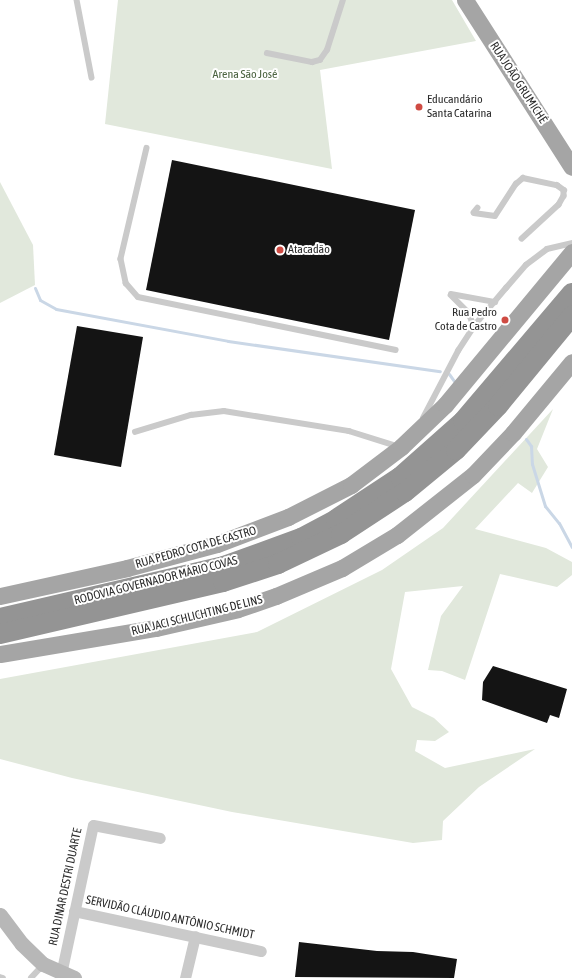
<!DOCTYPE html>
<meta charset="utf-8">
<style>
body{margin:0}
#map{position:relative;width:572px;height:978px;overflow:hidden;background:#fff;font-family:"Asap Condensed",sans-serif}
div>[style]{position:absolute}
.green>*{inset:0;background:#e1e8dc}
.stream>*{height:3px;margin:-1.5px;padding:0 1.5px;transform-origin:1.5px;border-radius:1.5px;background:#cad7e6}
.building>*{inset:0;background:#141414}
.lane>*{height:5.5px;margin:-2.75px;padding:0 2.75px;transform-origin:2.75px;border-radius:2.75px;background:#cacaca}
.street>*{height:11px;margin:-5.5px;padding:0 5.5px;transform-origin:5.5px;border-radius:5.5px;background:#cacaca}
.secondary>*{height:15px;margin:-7.5px;padding:0 7.5px;transform-origin:7.5px;border-radius:7.5px;background:#b7b7b7}
.primary>*{height:17px;margin:-8.5px;padding:0 8.5px;transform-origin:8.5px;border-radius:8.5px;background:#a5a5a5}
.highway>*{height:20px;margin:-10px;padding:0 10px;transform-origin:10px;border-radius:10px;background:#949494}
.dots>*{width:11px;height:11px;translate:-50% -50%;box-sizing:border-box;border:2px solid #fff;border-radius:50%}
span{translate:-50% -50%;white-space:nowrap;text-align:center;line-height:1.15;-webkit-text-stroke:4px #fff;paint-order:stroke}
.park-label{font-size:12px;color:#4b6340}
.street-label{font-size:12px;color:#2d2d2d}
.poi-label{font-size:12px;color:#2d2d2d}
.left{translate:0 -50%;text-align:left}
.right{translate:-100% -50%;text-align:right}
</style>
<div id="map">
<div class="green">
<div style="clip-path:polygon(118px 0,452px 0,476px 41px,320px 70px,332px 169px,105px 124px)"></div>
<div style="clip-path:polygon(0 182px,33px 245px,35px 285px,0 303px)"></div>
<div style="clip-path:polygon(553px 409px,537px 449px,548px 467px,532px 493px,518px 483px,475px 529px,546px 548px,572px 562px,572px 575px,557px 587px,500px 574px,465px 680px,442px 671px,428px 670px,441px 616px,463px 586px,405px 592px,391px 669px,412px 707px,434px 718px,449px 732px,435px 741px,417px 740px,415px 751px,445px 768px,535px 749px,479px 787px,443px 821px,442px 840px,413px 843px,232px 812px,72px 778px,0 759px,0 679px,257px 632px,382px 570px,443px 528px)"></div>
</div>
<div class="stream">
<div style="left:35px;top:288px;width:13px;rotate:67deg"></div>
<div style="left:40px;top:300px;width:18px;rotate:29deg"></div>
<div style="left:56px;top:309px;width:175px;rotate:10.5deg"></div>
<div style="left:228px;top:341px;width:214px;rotate:8.1deg"></div>
<div style="left:449px;top:374px;width:9px;rotate:54deg"></div>
<div style="left:526px;top:439px;width:9px;rotate:54deg"></div>
<div style="left:531px;top:446px;width:18px;rotate:87deg"></div>
<div style="left:532px;top:464px;width:44px;rotate:72.8deg"></div>
<div style="left:545px;top:506px;width:22px;rotate:51deg"></div>
<div style="left:559px;top:523px;width:27px;rotate:62deg"></div>
</div>
<div class="building">
<div style="clip-path:polygon(172px 160px,415px 210px,389px 340px,146px 290px)"></div>
<div style="clip-path:polygon(77px 326px,143px 337px,121px 467px,54px 455px)"></div>
<div style="clip-path:polygon(493px 666px,567px 689px,559px 718px,550px 715px,547px 723px,482px 700px,483px 682px)"></div>
<div style="clip-path:polygon(299px 942px,377px 951px,413px 952px,457px 959px,454px 978px,295px 977px)"></div>
</div>
<div class="lane">
<div style="left:77px;top:0;width:79px;rotate:79.1deg"></div>
<div style="left:267px;top:53px;width:46px;rotate:11.3deg"></div>
<div style="left:312px;top:62px;width:8px;rotate:-14deg"></div>
<div style="left:320px;top:60px;width:12px;rotate:-55deg"></div>
<div style="left:327px;top:50px;width:52px;rotate:-72.3deg"></div>
<div style="left:147px;top:148px;width:114px;rotate:103.2deg"></div>
<div style="left:121px;top:259px;width:25px;rotate:78deg"></div>
<div style="left:126px;top:283px;width:18px;rotate:49deg"></div>
<div style="left:138px;top:297px;width:263px;rotate:11.6deg"></div>
<div style="left:478px;top:208px;width:6px;rotate:129deg"></div>
<div style="left:474px;top:213px;width:21px;rotate:8deg"></div>
<div style="left:495px;top:216px;width:38px;rotate:-57deg"></div>
<div style="left:516px;top:184px;width:9px;rotate:-41deg"></div>
<div style="left:523px;top:178px;width:35px;rotate:12deg"></div>
<div style="left:557px;top:185px;width:9px;rotate:36deg"></div>
<div style="left:564px;top:190px;width:6px;rotate:90deg"></div>
<div style="left:564px;top:196px;width:10px;rotate:119deg"></div>
<div style="left:559px;top:205px;width:50px;rotate:137.4deg"></div>
<div style="left:451px;top:294px;width:45px;rotate:10.3deg"></div>
<div style="left:451px;top:295px;width:25px;rotate:45deg"></div>
<div style="left:469px;top:313px;width:14px;rotate:69deg"></div>
<div style="left:423px;top:418px;width:76px;rotate:-62.4deg"></div>
<div style="left:458px;top:351px;width:30px;rotate:-57deg"></div>
<div style="left:474px;top:326px;width:50px;rotate:-49.9deg"></div>
<div style="left:506px;top:288px;width:30px;rotate:-49deg"></div>
<div style="left:526px;top:265px;width:26px;rotate:-37deg"></div>
<div style="left:547px;top:249px;width:26px;rotate:-13deg"></div>
<div style="left:135px;top:432px;width:59px;rotate:-16.9deg"></div>
<div style="left:191px;top:415px;width:33px;rotate:-7deg"></div>
<div style="left:224px;top:411px;width:127px;rotate:9.1deg"></div>
<div style="left:349px;top:431px;width:50px;rotate:17.4deg"></div>
<div style="left:0;top:977px;width:3px;rotate:18deg"></div>
<div style="left:31px;top:978px;width:18px;rotate:-47deg"></div>
</div>
<div class="street">
<div style="left:74px;top:911px;width:191px;rotate:12.1deg"></div>
<div style="left:61px;top:974px;width:152px;rotate:-77.9deg"></div>
<div style="left:93px;top:825px;width:68px;rotate:11deg"></div>
<div style="left:185px;top:978px;width:43px;rotate:-76.6deg"></div>
</div>
<div class="secondary">
<div style="left:0;top:915px;width:36px;rotate:53deg"></div>
<div style="left:22px;top:944px;width:29px;rotate:44deg"></div>
<div style="left:43px;top:964px;width:34px;rotate:24deg"></div>
</div>
<div class="primary">
<div style="left:465px;top:0;width:198px;rotate:57.4deg"></div>
<div style="left:0;top:596px;width:130px;rotate:-12.4deg"></div>
<div style="left:127px;top:568px;width:93px;rotate:-14.9deg"></div>
<div style="left:217px;top:544px;width:76px;rotate:-20.8deg"></div>
<div style="left:288px;top:517px;width:71px;rotate:-26.9deg"></div>
<div style="left:351px;top:485px;width:63px;rotate:-37.2deg"></div>
<div style="left:401px;top:447px;width:61px;rotate:-43.7deg"></div>
<div style="left:445px;top:405px;width:199px;rotate:-50.3deg"></div>
<div style="left:0;top:654px;width:158px;rotate:-9.5deg"></div>
<div style="left:156px;top:628px;width:84px;rotate:-13deg"></div>
<div style="left:238px;top:609px;width:40px;rotate:-18.9deg"></div>
<div style="left:276px;top:596px;width:72px;rotate:-23deg"></div>
<div style="left:342px;top:568px;width:64px;rotate:-31deg"></div>
<div style="left:397px;top:535px;width:97px;rotate:-38.3deg"></div>
<div style="left:473px;top:475px;width:58px;rotate:-46.4deg"></div>
<div style="left:513px;top:433px;width:92px;rotate:-50.3deg"></div>
</div>
<div class="highway">
<div style="left:0;top:618px;width:230px;rotate:-13.1deg"></div>
<div style="left:224px;top:566px;width:82px;rotate:-20deg"></div>
<div style="left:301px;top:538px;width:40px;rotate:-28deg"></div>
<div style="left:336px;top:519px;width:77px;rotate:-33.3deg"></div>
<div style="left:400px;top:477px;width:84px;rotate:-41.6deg"></div>
<div style="left:463px;top:421px;width:168px;rotate:-49.6deg"></div>
<div style="left:0;top:634px;width:229px;rotate:-13.1deg"></div>
<div style="left:223px;top:582px;width:58px;rotate:-18.1deg"></div>
<div style="left:278px;top:564px;width:70px;rotate:-25.5deg"></div>
<div style="left:341px;top:534px;width:77px;rotate:-33.3deg"></div>
<div style="left:405px;top:492px;width:66px;rotate:-39.5deg"></div>
<div style="left:456px;top:450px;width:61px;rotate:-46.3deg"></div>
<div style="left:498px;top:406px;width:117px;rotate:-50.6deg"></div>
</div>
<div class="dots">
<div style="left:419px;top:107px;background:#cf4b43"></div>
<div style="left:280px;top:250px;background:#cf4b43"></div>
<div style="left:505px;top:320px;background:#cf4b43"></div>
</div>
<div class="park-label">
<span style="left:245px;top:75px">Arena São José</span>
</div>
<div class="street-label">
<span style="left:518px;top:83px;rotate:57deg">RUA JOÃO GRUMICHÉ</span>
<span style="left:196px;top:548px;rotate:-16deg">RUA PEDRO COTA DE CASTRO</span>
<span style="left:156px;top:581px;rotate:-14deg">RODOVIA GOVERNADOR MÁRIO COVAS</span>
<span style="left:197px;top:616px;rotate:-14deg">RUA JACI SCHLICHTING DE LINS</span>
<span style="left:66px;top:887px;rotate:-78deg">RUA DINAR DESTRI DUARTE</span>
<span style="left:170px;top:918px;rotate:12deg">SERVIDÃO CLÁUDIO ANTÔNIO SCHMIDT</span>
</div>
<div class="poi-label">
<span class="left" style="left:427px;top:107px">Educandário<br>Santa Catarina</span>
<span class="left" style="left:288px;top:250px">Atacadão</span>
<span class="right" style="left:497px;top:320px">Rua Pedro<br>Cota de Castro</span>
</div>
</div>
